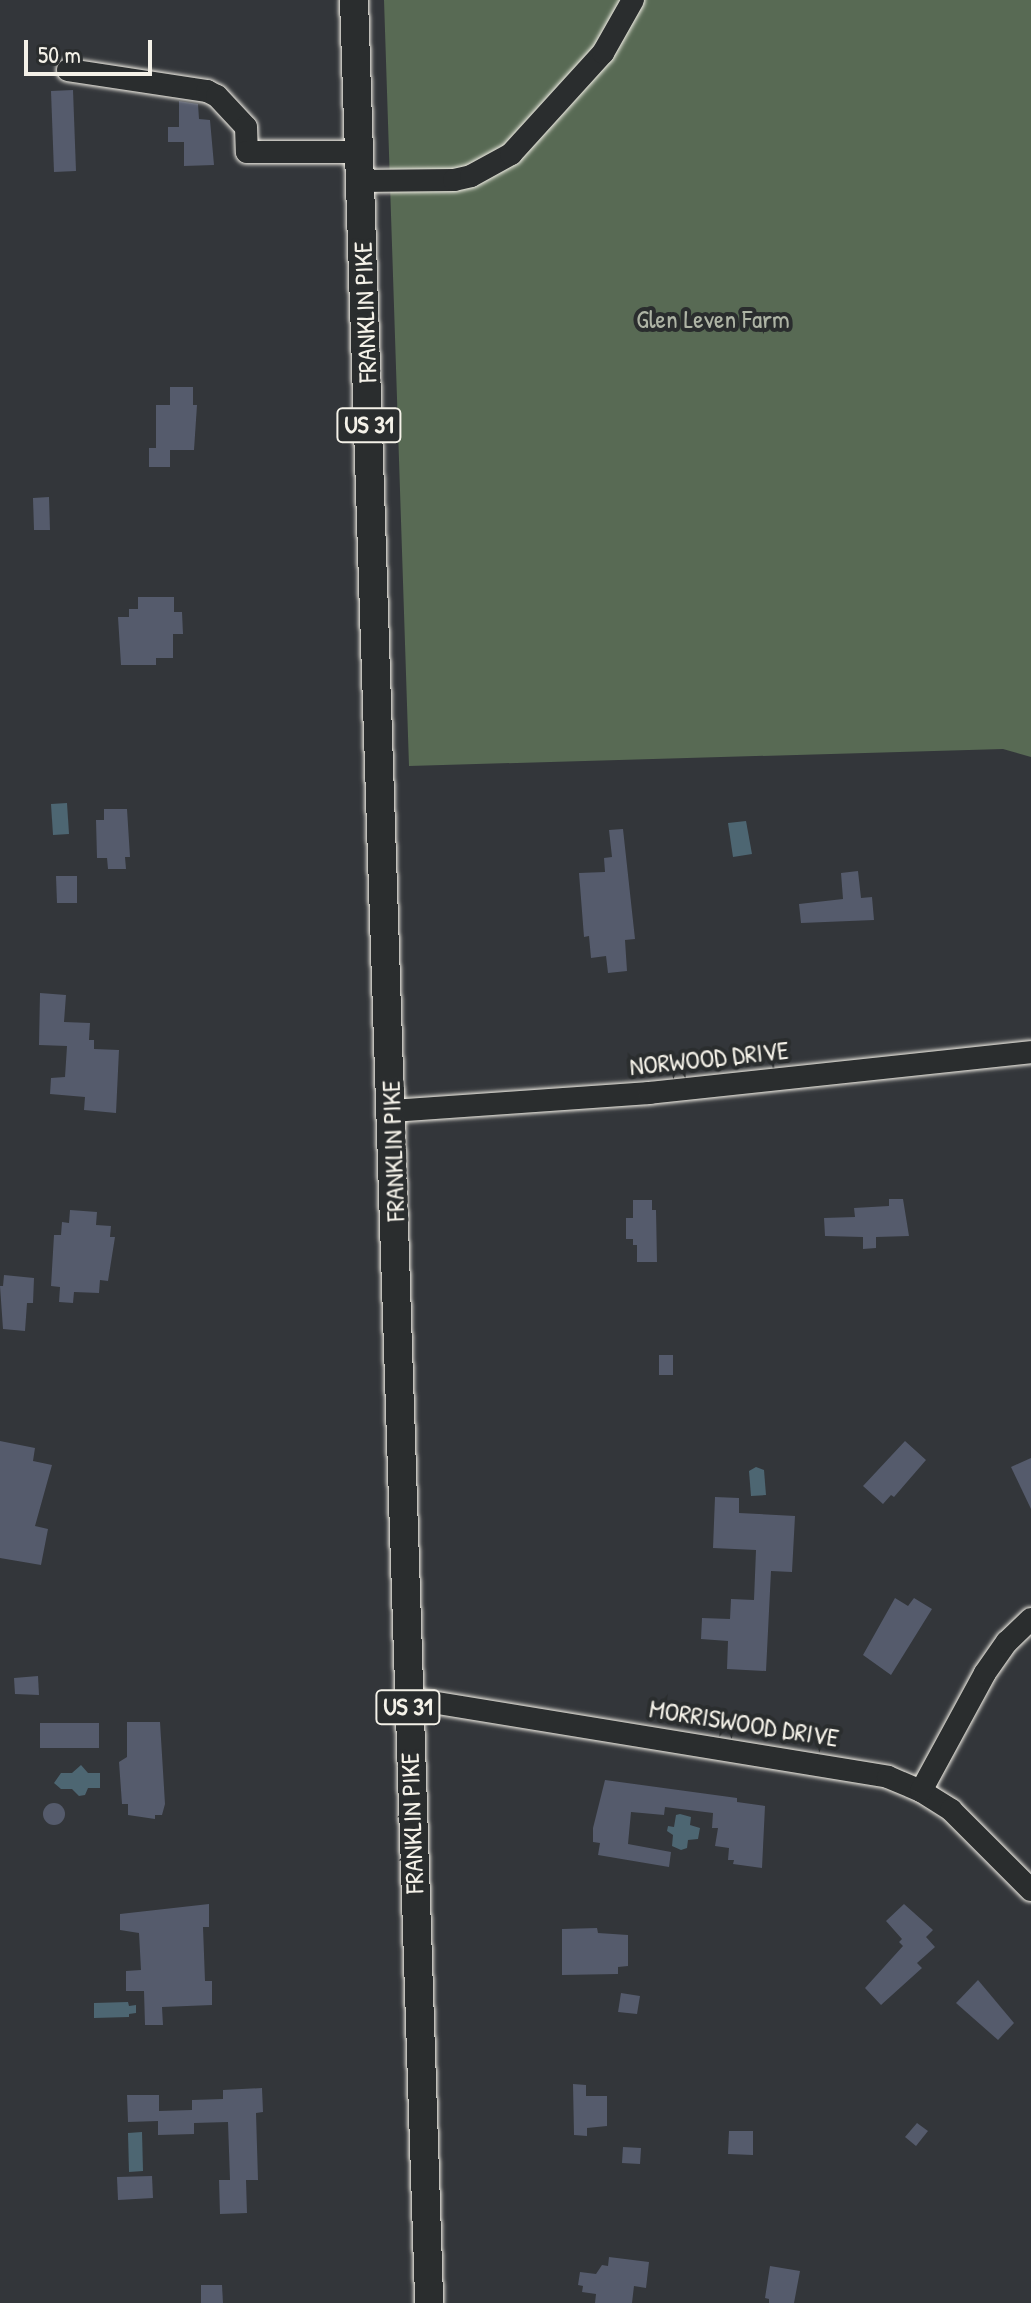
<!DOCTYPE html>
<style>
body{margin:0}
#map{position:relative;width:1031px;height:2303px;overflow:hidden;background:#33363a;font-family:"Patrick Hand",sans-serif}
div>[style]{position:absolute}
.green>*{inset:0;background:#586a54}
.water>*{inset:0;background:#4d6672}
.building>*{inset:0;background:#555b6c}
.round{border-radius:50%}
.roads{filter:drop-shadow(0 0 2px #f4f1e8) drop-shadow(0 0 2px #f4f1e8)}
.minor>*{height:22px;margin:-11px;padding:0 11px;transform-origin:11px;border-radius:11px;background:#2a2d2e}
.major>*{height:28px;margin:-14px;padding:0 14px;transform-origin:14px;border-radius:14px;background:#2a2d2e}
span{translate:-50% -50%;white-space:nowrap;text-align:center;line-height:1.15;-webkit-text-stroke:8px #2a2d2e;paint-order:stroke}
.shield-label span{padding:2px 6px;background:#2a2d2e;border:2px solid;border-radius:6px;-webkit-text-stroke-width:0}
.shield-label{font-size:24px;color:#f4f1e8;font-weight:700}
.street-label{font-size:26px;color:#f4f1e8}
.park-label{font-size:26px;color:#aeb4a5}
.scale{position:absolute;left:24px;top:40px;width:128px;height:36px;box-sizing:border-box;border:4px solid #f4f1e8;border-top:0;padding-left:10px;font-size:24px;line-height:28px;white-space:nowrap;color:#f4f1e8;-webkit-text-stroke:6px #2a2d2e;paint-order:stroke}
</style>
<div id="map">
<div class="green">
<div style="clip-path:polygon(384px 0,1031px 0,1031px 757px,1003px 749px,409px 766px)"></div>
</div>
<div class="water">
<div style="clip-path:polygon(67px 803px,69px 834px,53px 835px,51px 804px)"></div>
<div style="clip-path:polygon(746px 821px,752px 854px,733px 857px,728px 823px)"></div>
<div style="clip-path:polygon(756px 1467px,764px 1470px,766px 1495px,751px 1496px,749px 1471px)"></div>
<div style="clip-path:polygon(81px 1765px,88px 1773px,100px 1773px,100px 1788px,88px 1788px,85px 1795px,79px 1796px,72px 1789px,61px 1789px,54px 1783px,61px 1773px,72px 1773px)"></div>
<div style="clip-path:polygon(680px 1814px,691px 1817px,690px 1825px,700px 1828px,698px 1839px,688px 1840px,687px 1848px,681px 1850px,672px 1846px,673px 1835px,667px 1831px,668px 1826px,674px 1827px,676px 1815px)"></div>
<div style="clip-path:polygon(128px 2002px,129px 2006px,136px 2005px,136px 2013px,129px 2014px,129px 2017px,94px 2018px,94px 2003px)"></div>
<div style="clip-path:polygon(142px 2132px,143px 2171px,129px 2172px,128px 2133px)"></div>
</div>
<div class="building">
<div style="clip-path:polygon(73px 90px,76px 171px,54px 172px,51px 91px)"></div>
<div style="clip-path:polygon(179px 101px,198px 104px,199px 119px,210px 120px,214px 165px,184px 166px,184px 142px,168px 142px,168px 127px,179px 127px)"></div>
<div style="clip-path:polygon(170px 387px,193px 387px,193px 405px,197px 405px,194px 450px,170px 450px,170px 467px,149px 467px,149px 448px,156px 448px,156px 405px,170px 405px)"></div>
<div style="clip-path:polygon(49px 497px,50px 530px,34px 530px,33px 498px)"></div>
<div style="clip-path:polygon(138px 597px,174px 597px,174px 612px,182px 612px,183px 634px,173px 634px,173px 658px,156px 658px,156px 665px,121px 665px,118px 617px,129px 617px,129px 609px,138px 609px)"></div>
<div style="clip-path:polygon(104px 809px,127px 809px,130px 857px,125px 857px,126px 869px,108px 869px,107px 858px,97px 858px,96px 820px,104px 820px)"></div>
<div style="clip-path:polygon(623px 829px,635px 939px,625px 940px,627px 971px,608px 973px,606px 956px,591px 958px,589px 936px,584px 937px,579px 873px,605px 872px,604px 858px,612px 857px,609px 830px)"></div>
<div style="clip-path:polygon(858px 871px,861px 898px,872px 897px,874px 920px,801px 923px,799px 904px,843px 899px,841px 873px)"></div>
<div style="clip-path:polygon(56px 876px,77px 876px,77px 903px,57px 903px)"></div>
<div style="clip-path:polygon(40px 993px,66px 995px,64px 1022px,90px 1023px,89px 1040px,94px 1040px,94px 1049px,119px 1050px,116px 1113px,84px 1110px,85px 1097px,50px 1094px,51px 1078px,65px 1077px,67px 1046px,39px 1045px)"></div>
<div style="clip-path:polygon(889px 1199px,903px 1199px,909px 1236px,876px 1237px,876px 1248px,863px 1249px,863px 1237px,825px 1236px,824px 1218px,855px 1217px,854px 1208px,889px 1206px)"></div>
<div style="clip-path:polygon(633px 1200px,652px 1200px,652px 1210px,656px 1210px,657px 1262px,637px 1262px,637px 1245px,633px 1245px,633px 1239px,626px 1239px,626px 1218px,633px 1218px)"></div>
<div style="clip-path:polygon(70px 1210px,97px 1212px,96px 1225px,111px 1226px,110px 1237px,115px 1237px,108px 1281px,100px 1280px,99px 1293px,74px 1292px,73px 1303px,59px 1302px,60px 1287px,51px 1286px,54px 1235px,61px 1235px,62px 1222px,69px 1223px)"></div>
<div style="clip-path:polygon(4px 1275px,34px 1278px,33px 1303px,27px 1303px,25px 1331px,3px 1329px,0 1286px,3px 1286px)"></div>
<div style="clip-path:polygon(659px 1355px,673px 1355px,673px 1375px,659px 1375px)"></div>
<div style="clip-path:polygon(0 1441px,35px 1448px,33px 1461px,52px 1465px,35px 1526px,48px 1529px,41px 1565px,0 1558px)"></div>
<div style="clip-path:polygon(905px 1441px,926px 1460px,894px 1497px,891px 1495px,883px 1504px,863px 1486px)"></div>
<div style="clip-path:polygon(1031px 1458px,1031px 1509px,1011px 1467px)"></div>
<div style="clip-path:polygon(715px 1497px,739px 1498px,739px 1513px,795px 1516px,792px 1572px,771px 1571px,766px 1671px,727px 1669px,728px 1641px,701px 1639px,702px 1618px,730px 1619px,731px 1599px,754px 1600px,756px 1550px,713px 1548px)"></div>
<div style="clip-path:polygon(895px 1598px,908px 1606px,914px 1598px,932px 1609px,891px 1675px,863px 1655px)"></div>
<div style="clip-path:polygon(38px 1676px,39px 1695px,15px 1694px,14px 1678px)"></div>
<div style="clip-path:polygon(127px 1722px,160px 1722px,165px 1804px,162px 1815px,155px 1815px,155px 1819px,128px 1815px,128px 1804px,122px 1804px,119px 1762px,127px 1757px)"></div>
<div style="clip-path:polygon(40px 1723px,99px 1723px,99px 1748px,40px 1748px)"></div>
<div style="clip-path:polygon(605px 1780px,737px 1798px,737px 1802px,765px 1806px,762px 1868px,733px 1864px,734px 1860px,728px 1860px,729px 1848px,715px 1846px,718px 1828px,712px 1828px,713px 1813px,665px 1807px,664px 1815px,631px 1812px,628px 1844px,671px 1852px,669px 1867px,598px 1855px,600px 1843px,593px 1842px,593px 1828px)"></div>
<div class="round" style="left:43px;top:1803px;width:22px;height:22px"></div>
<div style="clip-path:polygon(209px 1904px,209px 1927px,203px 1927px,205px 1981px,212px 1981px,212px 2005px,162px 2007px,163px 2025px,145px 2025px,144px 1991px,126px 1991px,126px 1971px,141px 1970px,139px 1933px,120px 1930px,120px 1914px)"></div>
<div style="clip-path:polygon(904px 1904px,933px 1930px,926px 1937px,935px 1947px,917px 1963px,922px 1968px,881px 2005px,865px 1988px,903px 1946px,899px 1942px,902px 1939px,886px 1921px)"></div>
<div style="clip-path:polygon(597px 1928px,598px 1933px,628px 1935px,628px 1966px,618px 1967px,618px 1974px,562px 1975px,562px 1929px)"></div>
<div style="clip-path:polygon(978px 1980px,1014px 2023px,998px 2040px,956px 2003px)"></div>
<div style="clip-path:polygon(621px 1993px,640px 1996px,637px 2014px,618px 2012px)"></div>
<div style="clip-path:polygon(573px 2084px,586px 2085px,586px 2096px,607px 2096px,607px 2126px,587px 2128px,587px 2136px,574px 2135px)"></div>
<div style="clip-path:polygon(262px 2088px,263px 2112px,256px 2113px,258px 2180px,246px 2180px,247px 2213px,220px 2214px,219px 2180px,230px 2180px,228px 2122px,194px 2123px,194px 2134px,158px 2135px,158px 2121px,128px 2122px,127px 2095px,159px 2095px,159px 2111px,192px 2110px,192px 2100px,223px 2099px,223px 2090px)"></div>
<div style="clip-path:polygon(917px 2123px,928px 2131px,916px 2146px,905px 2137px)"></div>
<div style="clip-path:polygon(729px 2131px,753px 2131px,753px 2155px,728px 2154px)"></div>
<div style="clip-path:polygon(623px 2147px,641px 2148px,640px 2164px,622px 2163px)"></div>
<div style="clip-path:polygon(152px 2176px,153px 2198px,118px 2200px,117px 2177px)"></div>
<div style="clip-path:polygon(609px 2257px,649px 2262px,646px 2288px,634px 2286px,632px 2303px,595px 2303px,596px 2294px,582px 2292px,583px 2286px,578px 2285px,580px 2272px,596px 2274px,602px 2265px,608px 2266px)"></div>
<div style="clip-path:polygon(770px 2266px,800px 2271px,794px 2303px,769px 2303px,769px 2299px,765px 2298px)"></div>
<div style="clip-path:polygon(201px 2285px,222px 2285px,223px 2303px,201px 2303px)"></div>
</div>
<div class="roads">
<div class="minor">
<div style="left:68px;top:70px;width:141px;rotate:8.6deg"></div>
<div style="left:207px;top:91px;width:11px;rotate:27deg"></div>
<div style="left:217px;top:96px;width:42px;rotate:46.9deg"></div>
<div style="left:246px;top:127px;width:25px;rotate:88deg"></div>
<div style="left:247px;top:152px;width:113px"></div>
<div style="left:360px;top:181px;width:94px;rotate:-0.6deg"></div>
<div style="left:454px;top:180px;width:17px;rotate:-13deg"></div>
<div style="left:471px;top:176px;width:46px;rotate:-28.8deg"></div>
<div style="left:511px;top:154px;width:137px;rotate:-47.7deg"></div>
<div style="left:603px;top:53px;width:61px;rotate:-60.5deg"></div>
<div style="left:392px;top:1111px;width:258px;rotate:-4deg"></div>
<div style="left:649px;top:1093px;width:384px;rotate:-6.1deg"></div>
<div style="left:407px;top:1698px;width:487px;rotate:9.3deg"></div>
<div style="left:888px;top:1777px;width:36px;rotate:23deg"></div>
<div style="left:921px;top:1791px;width:36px;rotate:32deg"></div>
<div style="left:951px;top:1810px;width:113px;rotate:45deg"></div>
<div style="left:921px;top:1791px;width:134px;rotate:-61.5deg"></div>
<div style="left:985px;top:1673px;width:38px;rotate:-55deg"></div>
<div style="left:1007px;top:1642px;width:33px;rotate:-44deg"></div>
</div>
<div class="major">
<div style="left:354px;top:0;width:2304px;rotate:88.13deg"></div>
</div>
</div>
<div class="shield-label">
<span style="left:369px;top:425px">US 31</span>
<span style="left:408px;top:1707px">US 31</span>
</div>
<div class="street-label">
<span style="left:365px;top:312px;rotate:-92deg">FRANKLIN PIKE</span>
<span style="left:709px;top:1058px;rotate:-6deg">NORWOOD DRIVE</span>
<span style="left:393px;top:1151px;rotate:-92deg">FRANKLIN PIKE</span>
<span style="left:744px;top:1723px;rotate:9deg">MORRISWOOD DRIVE</span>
<span style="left:412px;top:1823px;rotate:-92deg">FRANKLIN PIKE</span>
</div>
<div class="park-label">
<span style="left:713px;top:319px">Glen Leven Farm</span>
</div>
<div class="scale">50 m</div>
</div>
